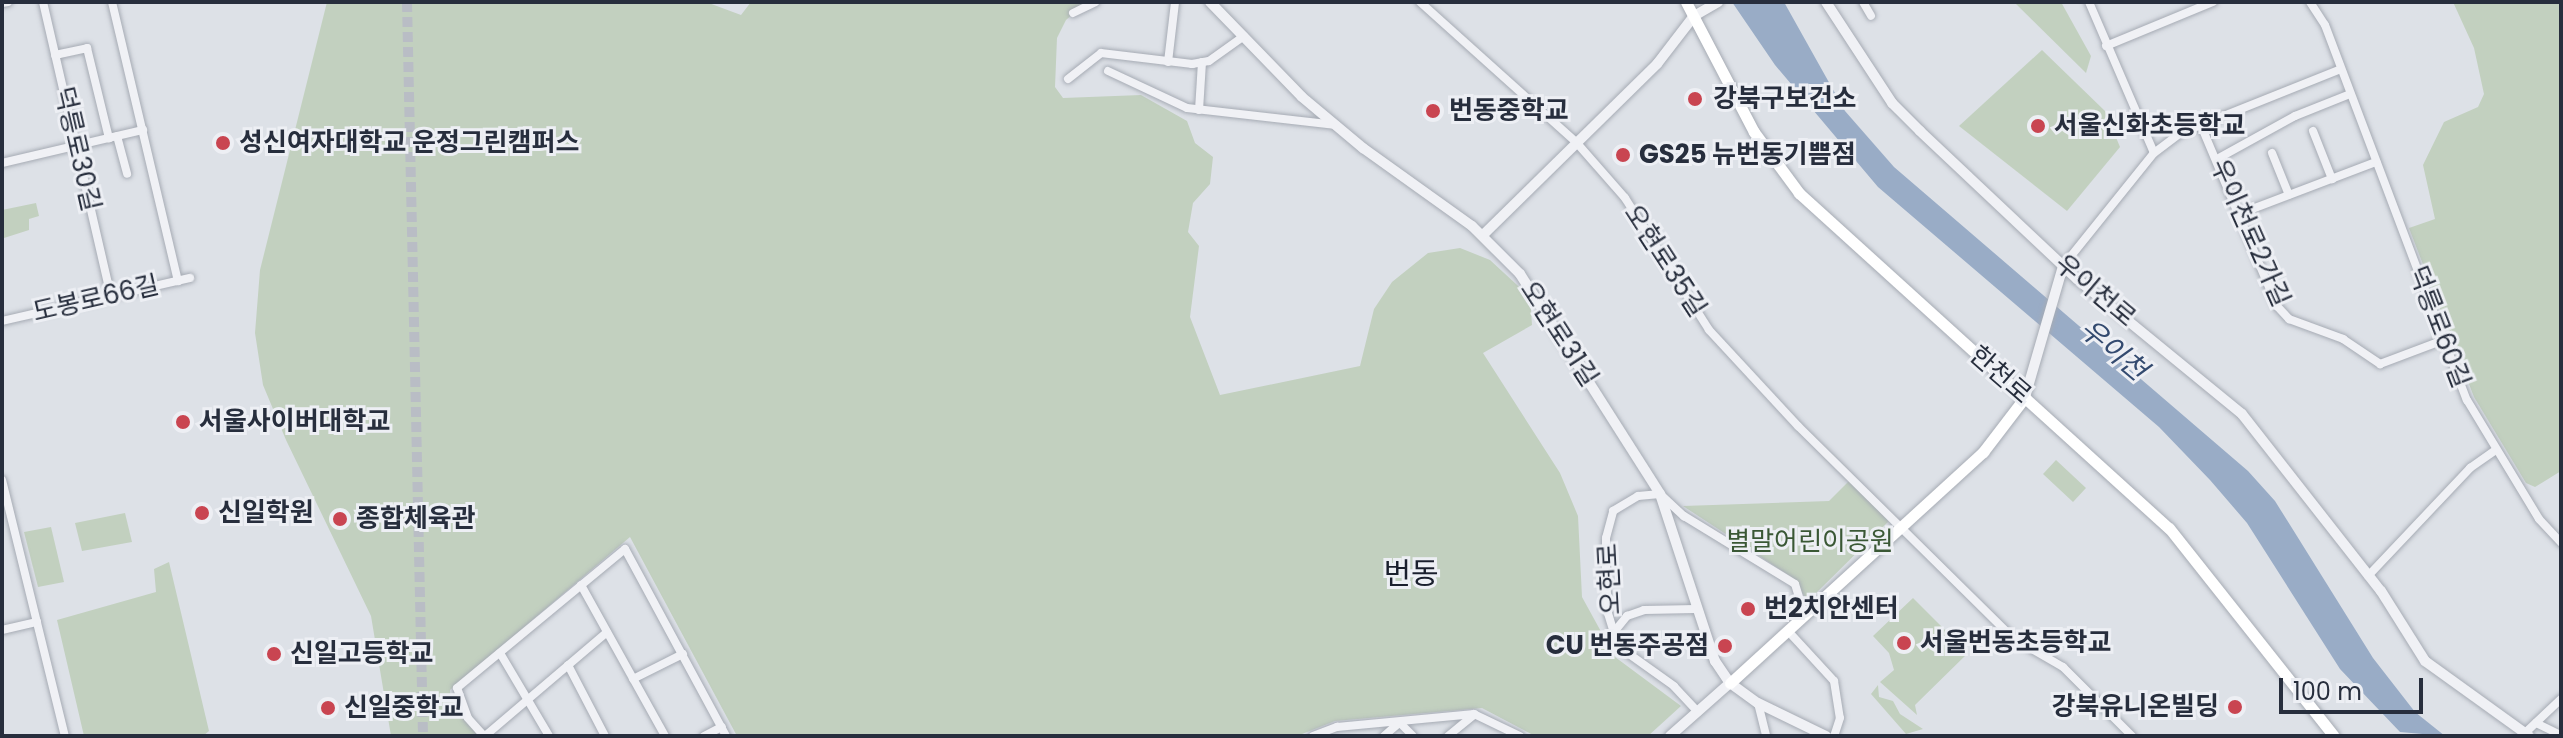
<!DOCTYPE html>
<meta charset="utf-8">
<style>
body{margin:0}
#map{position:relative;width:2563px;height:738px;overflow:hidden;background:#dde1e7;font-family:Poppins,"Noto Sans KR",sans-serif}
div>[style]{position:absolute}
.green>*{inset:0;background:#c2d0bf}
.water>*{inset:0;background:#99acc6}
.tertiary-tunnel>*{height:10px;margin-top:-5px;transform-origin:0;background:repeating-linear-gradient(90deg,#b9bdc5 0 10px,transparent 0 15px)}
.roads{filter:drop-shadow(0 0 2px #a6abb4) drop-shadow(0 0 2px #a6abb4)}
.minor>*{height:8px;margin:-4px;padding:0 4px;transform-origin:4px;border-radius:4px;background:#f0f1f5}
.tertiary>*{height:10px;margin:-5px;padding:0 5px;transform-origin:5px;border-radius:5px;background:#f0f1f5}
.secondary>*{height:11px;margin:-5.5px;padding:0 5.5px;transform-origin:5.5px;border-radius:5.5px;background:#fff}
.dots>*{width:22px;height:22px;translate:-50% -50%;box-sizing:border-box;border:4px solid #edeff4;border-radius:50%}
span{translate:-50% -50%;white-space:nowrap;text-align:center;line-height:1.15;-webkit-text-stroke:6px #edeff4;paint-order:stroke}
.poi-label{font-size:26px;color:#272e3d;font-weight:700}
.left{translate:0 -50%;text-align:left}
.right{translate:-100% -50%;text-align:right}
.street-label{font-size:26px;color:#272e3d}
.park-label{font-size:26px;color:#3a5835}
.water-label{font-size:28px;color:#334a6f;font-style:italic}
.quarter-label{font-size:30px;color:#1a1f2d}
.frame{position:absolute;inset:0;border:4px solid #272e3d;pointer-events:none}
.scale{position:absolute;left:2279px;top:678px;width:144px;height:36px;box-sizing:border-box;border:4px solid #272e3d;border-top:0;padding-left:10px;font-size:24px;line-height:28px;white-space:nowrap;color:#272e3d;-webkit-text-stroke:6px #edeff4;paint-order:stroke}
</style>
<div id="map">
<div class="green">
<div style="clip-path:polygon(327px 2px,706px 2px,741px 15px,751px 2px,1087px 2px,1066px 20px,1057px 38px,1055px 87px,1063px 98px,1141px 95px,1187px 121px,1195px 143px,1213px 157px,1210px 184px,1193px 203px,1188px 232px,1199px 246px,1190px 317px,1220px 395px,1360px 366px,1374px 309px,1392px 282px,1428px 253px,1460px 248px,1490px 260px,1530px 297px,1532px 325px,1483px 353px,1560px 473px,1578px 516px,1582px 597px,1615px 657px,1681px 706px,1648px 736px,1535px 736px,1482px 708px,1335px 721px,1297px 736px,737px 736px,630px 537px,450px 690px,451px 700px,478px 736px,391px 736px,371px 616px,286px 440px,263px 385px,255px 333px,260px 270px)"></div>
<div style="clip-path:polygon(2014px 2px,2061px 2px,2091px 56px,2086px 73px)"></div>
<div style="clip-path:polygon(2453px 2px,2561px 2px,2561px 471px,2535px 487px,2526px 483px,2474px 397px,2409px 228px,2435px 219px,2423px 165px,2444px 122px,2478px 107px,2484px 94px,2474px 48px)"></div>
<div style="clip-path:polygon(2042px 50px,2105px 111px,2120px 147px,2067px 211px,1959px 126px)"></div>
<div style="clip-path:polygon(36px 203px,39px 216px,29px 219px,29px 230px,4px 238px,2px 210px)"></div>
<div style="clip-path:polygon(2056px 460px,2086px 488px,2073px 502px,2043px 474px)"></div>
<div style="clip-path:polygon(1852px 478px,1893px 517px,1808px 601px,1790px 576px,1683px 506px,1829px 501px)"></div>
<div style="clip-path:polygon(125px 513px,132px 542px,82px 551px,75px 523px)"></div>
<div style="clip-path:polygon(51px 527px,64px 582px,38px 587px,24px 532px)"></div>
<div style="clip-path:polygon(169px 562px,209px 731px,203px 736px,84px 736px,57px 620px,156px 592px,154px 569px)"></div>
<div style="clip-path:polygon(1913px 598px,1968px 653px,1915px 705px,1917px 715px,1880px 682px,1894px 670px,1889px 653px,1873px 636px)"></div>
<div style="clip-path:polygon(1878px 685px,1879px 697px,1893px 701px,1900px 714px,1923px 729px,1906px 734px,1871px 694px)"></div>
</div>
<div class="water">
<div style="clip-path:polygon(1732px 2px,1784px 2px,1845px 111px,1894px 167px,2248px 471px,2275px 501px,2373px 658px,2415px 712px,2445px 736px,2400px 732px,2340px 669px,2247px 523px,2210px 480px,2159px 427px,1878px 187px,1775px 65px)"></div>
</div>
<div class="tertiary-tunnel">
<div style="left:407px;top:2px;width:734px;rotate:88.75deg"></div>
</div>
<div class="roads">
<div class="minor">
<div style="left:43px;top:2px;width:302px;rotate:77deg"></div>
<div style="left:112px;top:2px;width:287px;rotate:76.7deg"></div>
<div style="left:1420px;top:2px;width:210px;rotate:41.9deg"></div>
<div style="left:1576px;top:142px;width:74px;rotate:48.8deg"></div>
<div style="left:1625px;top:198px;width:156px;rotate:57.5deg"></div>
<div style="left:1709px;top:330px;width:131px;rotate:47.2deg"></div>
<div style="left:1798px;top:426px;width:302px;rotate:44.6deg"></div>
<div style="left:2013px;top:638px;width:58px;rotate:30.1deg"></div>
<div style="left:2063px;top:667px;width:98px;rotate:45deg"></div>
<div style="left:1863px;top:2px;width:16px;rotate:60deg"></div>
<div style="left:2089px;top:2px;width:164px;rotate:66.7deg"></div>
<div style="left:2310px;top:2px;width:27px;rotate:57deg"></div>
<div style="left:2325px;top:25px;width:401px;rotate:69.3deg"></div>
<div style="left:2467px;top:400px;width:139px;rotate:58.8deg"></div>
<div style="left:2539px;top:519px;width:33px;rotate:47deg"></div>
<div style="left:2px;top:3px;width:6px;rotate:-9deg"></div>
<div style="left:1073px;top:13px;width:25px;rotate:-26deg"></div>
<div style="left:2106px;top:46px;width:116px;rotate:-22.4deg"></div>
<div style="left:55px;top:55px;width:33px;rotate:-12deg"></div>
<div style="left:87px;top:48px;width:93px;rotate:76.3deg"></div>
<div style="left:1168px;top:62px;width:60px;rotate:-83.3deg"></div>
<div style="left:1108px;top:71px;width:87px;rotate:25.1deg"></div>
<div style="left:1187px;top:108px;width:150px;rotate:6.5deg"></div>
<div style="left:1068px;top:79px;width:42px;rotate:-38.2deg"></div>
<div style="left:1101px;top:53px;width:92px;rotate:6.9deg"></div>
<div style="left:1192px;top:64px;width:17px;rotate:-10deg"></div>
<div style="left:1209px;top:61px;width:43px;rotate:-35.5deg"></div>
<div style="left:1199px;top:110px;width:48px;rotate:-86.4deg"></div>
<div style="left:2200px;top:123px;width:199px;rotate:67.2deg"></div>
<div style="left:2277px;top:306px;width:18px;rotate:47deg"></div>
<div style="left:2289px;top:319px;width:58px;rotate:20.3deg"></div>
<div style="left:2343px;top:339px;width:45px;rotate:34deg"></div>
<div style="left:2380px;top:364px;width:68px;rotate:-20.6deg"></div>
<div style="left:2313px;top:131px;width:52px;rotate:68.4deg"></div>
<div style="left:117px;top:136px;width:39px;rotate:75deg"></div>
<div style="left:2272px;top:153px;width:45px;rotate:68deg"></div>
<div style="left:2217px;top:159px;width:89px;rotate:-28.9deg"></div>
<div style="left:2295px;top:116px;width:59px;rotate:-21.8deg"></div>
<div style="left:2px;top:163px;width:145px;rotate:-13.2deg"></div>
<div style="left:2239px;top:214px;width:147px;rotate:-20.8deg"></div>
<div style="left:2063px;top:266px;width:145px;rotate:-51.2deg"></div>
<div style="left:2154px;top:153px;width:34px;rotate:-37deg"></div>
<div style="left:2181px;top:133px;width:172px;rotate:-21.8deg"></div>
<div style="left:2px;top:321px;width:193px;rotate:-12.9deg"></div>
<div style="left:2px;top:480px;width:264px;rotate:76.2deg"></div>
<div style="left:2368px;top:576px;width:149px;rotate:-46.6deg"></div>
<div style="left:2470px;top:468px;width:32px;rotate:-35deg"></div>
<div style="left:581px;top:585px;width:173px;rotate:60.9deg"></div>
<div style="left:2px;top:630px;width:36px;rotate:-13deg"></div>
<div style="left:1788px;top:631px;width:68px;rotate:47.4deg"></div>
<div style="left:1834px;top:681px;width:37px;rotate:81deg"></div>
<div style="left:1840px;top:718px;width:19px;rotate:108deg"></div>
<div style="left:1614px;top:632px;width:21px;rotate:-51deg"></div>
<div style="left:1627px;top:616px;width:18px;rotate:-19deg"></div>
<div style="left:1644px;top:610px;width:52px;rotate:-1.1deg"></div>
<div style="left:500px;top:653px;width:96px;rotate:59.4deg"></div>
<div style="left:568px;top:665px;width:80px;rotate:62.5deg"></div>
<div style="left:633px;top:679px;width:56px;rotate:-26.6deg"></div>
<div style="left:1758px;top:703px;width:34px;rotate:76deg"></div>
<div style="left:1698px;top:712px;width:35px;rotate:-133deg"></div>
<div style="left:1674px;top:686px;width:69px;rotate:-144.5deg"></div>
<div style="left:1618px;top:646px;width:34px;rotate:-107deg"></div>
<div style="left:1608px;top:613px;width:38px;rotate:-93deg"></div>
<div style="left:1606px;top:575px;width:37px;rotate:-90deg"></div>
<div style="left:1606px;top:538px;width:28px;rotate:-75deg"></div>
<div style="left:1613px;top:511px;width:29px;rotate:-31deg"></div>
<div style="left:1638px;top:496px;width:22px;rotate:-5deg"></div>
<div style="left:1660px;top:494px;width:33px;rotate:43deg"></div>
<div style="left:1684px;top:516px;width:130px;rotate:31.5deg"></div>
<div style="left:1795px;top:584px;width:34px;rotate:73deg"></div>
<div style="left:1400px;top:723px;width:18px;rotate:45deg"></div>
<div style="left:2536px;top:723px;width:28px;rotate:26deg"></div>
<div style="left:2525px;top:733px;width:50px;rotate:-43.4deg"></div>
<div style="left:484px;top:736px;width:24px;rotate:-132deg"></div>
<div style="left:468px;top:718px;width:32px;rotate:-110deg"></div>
<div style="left:457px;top:688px;width:218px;rotate:-39.6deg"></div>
<div style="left:625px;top:549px;width:213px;rotate:61.6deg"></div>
<div style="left:485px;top:736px;width:160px;rotate:-40.4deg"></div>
<div style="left:704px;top:736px;width:20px;rotate:-27deg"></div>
<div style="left:1313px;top:736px;width:26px;rotate:-21deg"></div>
<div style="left:1337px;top:727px;width:138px;rotate:-5.4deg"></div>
<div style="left:1474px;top:714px;width:51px;rotate:25.6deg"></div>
<div style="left:1384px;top:736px;width:20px;rotate:-41deg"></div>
<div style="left:1448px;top:736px;width:33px;rotate:-39deg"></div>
</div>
<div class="tertiary">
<div style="left:1210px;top:2px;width:132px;rotate:45.9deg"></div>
<div style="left:1302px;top:97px;width:80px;rotate:39.9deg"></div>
<div style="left:1363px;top:148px;width:134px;rotate:35.6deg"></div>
<div style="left:1472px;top:226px;width:68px;rotate:45deg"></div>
<div style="left:1520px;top:274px;width:261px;rotate:57.5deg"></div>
<div style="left:1660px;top:494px;width:176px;rotate:71.8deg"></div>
<div style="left:1715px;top:661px;width:27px;rotate:56deg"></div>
<div style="left:1730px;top:683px;width:34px;rotate:36deg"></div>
<div style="left:1758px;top:703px;width:76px;rotate:25.9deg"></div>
<div style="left:1826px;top:2px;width:121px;rotate:56.8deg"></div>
<div style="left:1892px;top:103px;width:40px;rotate:45deg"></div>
<div style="left:1920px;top:131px;width:216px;rotate:43.3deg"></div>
<div style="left:2077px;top:279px;width:213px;rotate:39.3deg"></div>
<div style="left:2242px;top:414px;width:225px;rotate:51.9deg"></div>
<div style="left:2381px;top:591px;width:83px;rotate:57.8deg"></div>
<div style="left:2425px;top:661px;width:128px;rotate:35.8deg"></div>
<div style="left:1483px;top:235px;width:244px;rotate:-44.5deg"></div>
<div style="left:1657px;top:64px;width:61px;rotate:-52.4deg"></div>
<div style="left:1694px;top:16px;width:28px;rotate:-30deg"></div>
<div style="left:2025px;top:397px;width:136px;rotate:-73.8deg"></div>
<div style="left:1670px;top:736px;width:80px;rotate:-41.5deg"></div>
</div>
<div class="secondary">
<div style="left:1686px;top:2px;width:147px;rotate:62.4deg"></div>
<div style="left:1754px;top:132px;width:76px;rotate:53.6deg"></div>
<div style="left:1799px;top:193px;width:499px;rotate:42.2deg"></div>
<div style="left:2169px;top:528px;width:265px;rotate:51.6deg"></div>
<div style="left:1730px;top:683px;width:343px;rotate:-42.4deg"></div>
<div style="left:1983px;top:452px;width:69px;rotate:-52.6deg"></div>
</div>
</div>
<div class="dots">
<div style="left:1695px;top:99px;background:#c94551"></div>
<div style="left:1433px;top:111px;background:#c94551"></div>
<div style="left:2038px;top:126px;background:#c94551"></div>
<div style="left:223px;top:143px;background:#c94551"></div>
<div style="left:1623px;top:155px;background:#c94551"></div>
<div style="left:183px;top:422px;background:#c94551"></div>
<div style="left:202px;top:513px;background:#c94551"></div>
<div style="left:340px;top:519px;background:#c94551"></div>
<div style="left:1748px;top:609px;background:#c94551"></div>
<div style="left:1904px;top:643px;background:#c94551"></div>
<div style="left:1725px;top:646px;background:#c94551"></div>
<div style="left:274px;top:654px;background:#c94551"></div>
<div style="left:2235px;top:707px;background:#c94551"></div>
<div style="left:328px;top:708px;background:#c94551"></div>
</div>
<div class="poi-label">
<span class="left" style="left:1713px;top:99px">강북구보건소</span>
<span class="left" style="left:1449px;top:111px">번동중학교</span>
<span class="left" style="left:2054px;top:126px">서울신화초등학교</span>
<span class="left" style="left:239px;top:143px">성신여자대학교 운정그린캠퍼스</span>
<span class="left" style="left:1639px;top:155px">GS25 뉴번동기쁨점</span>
<span class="left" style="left:199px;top:422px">서울사이버대학교</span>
<span class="left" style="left:218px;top:513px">신일학원</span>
<span class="left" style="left:356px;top:519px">종합체육관</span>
<span class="left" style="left:1764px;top:609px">번2치안센터</span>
<span class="left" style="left:1920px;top:643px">서울번동초등학교</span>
<span class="right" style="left:1709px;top:646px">CU 번동주공점</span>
<span class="left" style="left:290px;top:654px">신일고등학교</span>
<span class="right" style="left:2219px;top:707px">강북유니온빌딩</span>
<span class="left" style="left:344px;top:708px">신일중학교</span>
</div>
<div class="street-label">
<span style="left:77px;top:149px;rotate:77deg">덕릉로30길</span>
<span style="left:2250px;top:233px;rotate:66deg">우이천로2가길</span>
<span style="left:1665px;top:261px;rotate:57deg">오현로35길</span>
<span style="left:2095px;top:291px;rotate:40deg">우이천로</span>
<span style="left:96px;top:299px;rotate:-13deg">도봉로66길</span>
<span style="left:2439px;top:327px;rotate:69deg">덕릉로60길</span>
<span style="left:1559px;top:334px;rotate:57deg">오현로31길</span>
<span style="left:2000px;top:375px;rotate:41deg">한천로</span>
<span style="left:1610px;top:579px;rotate:-93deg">오현로</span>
</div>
<div class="park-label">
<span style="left:1810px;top:542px">별말어린이공원</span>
</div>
<div class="water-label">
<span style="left:2113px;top:350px;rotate:40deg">우이천</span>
</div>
<div class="quarter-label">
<span style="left:1411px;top:574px">번동</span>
</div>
<div class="frame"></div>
<div class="scale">100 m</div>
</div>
